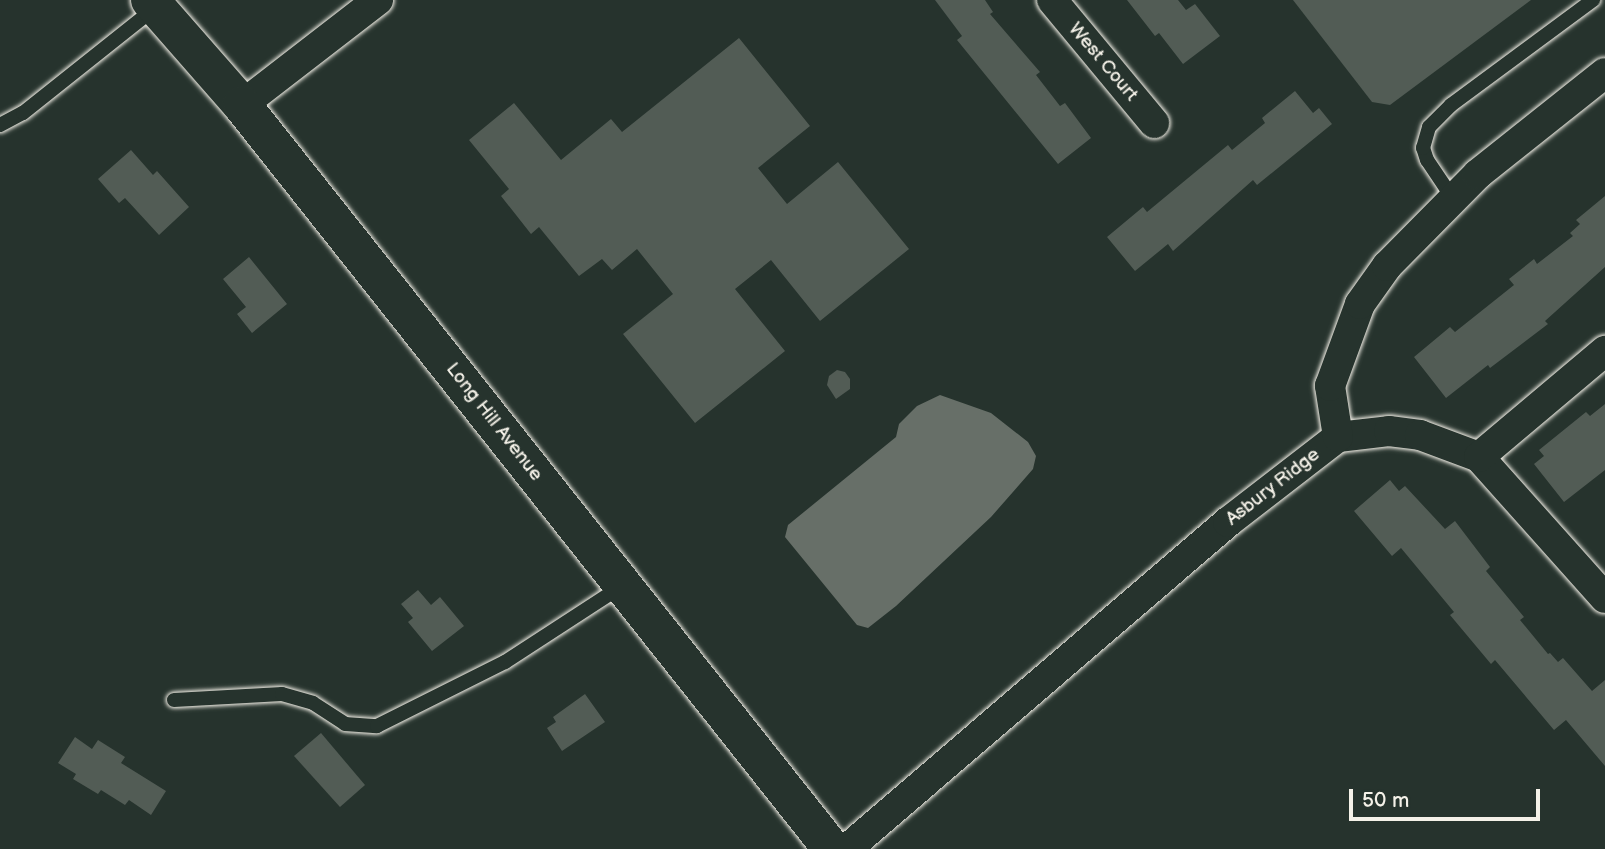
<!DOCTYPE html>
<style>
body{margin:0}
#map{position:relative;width:1605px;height:849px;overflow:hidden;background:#26332d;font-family:"Balsamiq Sans",sans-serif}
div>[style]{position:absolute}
.water>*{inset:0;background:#676f68}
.building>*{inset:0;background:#525c55}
.roads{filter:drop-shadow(0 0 2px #f4f1e8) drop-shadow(0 0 2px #f4f1e8)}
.lane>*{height:14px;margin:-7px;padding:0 7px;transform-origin:7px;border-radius:7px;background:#26332d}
.street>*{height:30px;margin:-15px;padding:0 15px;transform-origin:15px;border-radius:15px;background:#26332d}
.secondary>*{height:38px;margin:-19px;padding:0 19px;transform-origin:19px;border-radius:19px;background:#26332d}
span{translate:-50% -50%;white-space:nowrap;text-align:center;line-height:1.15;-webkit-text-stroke:5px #26332d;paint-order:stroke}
.street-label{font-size:19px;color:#f4f1e8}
.scale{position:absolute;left:1349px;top:789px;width:191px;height:32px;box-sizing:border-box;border:4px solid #f4f1e8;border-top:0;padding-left:9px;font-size:21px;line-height:24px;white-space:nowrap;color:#f4f1e8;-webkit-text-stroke:5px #26332d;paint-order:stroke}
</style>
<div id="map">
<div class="water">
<div style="clip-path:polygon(940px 395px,991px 413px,1028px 442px,1036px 456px,1033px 469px,991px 517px,896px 606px,868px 628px,857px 625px,785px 537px,788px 525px,896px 437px,899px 424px,917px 406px)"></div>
</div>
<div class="building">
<div style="clip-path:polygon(935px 0,985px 0,993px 12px,990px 14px,1040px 72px,1036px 75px,1060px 106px,1065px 103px,1091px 138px,1058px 164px,957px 40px,962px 36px)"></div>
<div style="clip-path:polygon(1127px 0,1178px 0,1186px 10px,1195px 4px,1220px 36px,1183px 64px,1159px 33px,1155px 36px)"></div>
<div style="clip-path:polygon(1293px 0,1531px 0,1390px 105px,1372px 102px)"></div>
<div style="clip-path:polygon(739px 38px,810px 126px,758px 168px,787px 204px,838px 162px,909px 249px,820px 321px,771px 260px,735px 289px,785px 351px,695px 423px,623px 334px,673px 294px,637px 249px,612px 270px,602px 259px,579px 276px,539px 227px,531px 234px,501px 196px,509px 189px,469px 140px,514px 103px,561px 160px,611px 119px,622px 132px)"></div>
<div style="clip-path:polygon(1295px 91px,1313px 113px,1319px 108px,1332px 124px,1257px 185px,1253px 180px,1173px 251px,1168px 244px,1135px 271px,1107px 237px,1143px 207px,1147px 212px,1228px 145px,1232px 150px,1265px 123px,1262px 118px)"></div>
<div style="clip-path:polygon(131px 150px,153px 175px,157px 171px,189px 207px,159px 235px,125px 198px,119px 203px,98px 179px)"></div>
<div style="clip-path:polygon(1605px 196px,1605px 267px,1545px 321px,1548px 324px,1490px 368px,1488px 365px,1446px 398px,1414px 357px,1450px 327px,1455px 332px,1514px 285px,1509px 279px,1534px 259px,1537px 264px,1573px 236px,1570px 233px,1580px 224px,1576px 220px)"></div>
<div style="clip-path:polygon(249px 257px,287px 304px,252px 333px,237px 314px,246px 307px,223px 279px)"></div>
<div style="clip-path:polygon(837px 370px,845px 372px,850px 379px,850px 389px,836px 399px,827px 385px,829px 376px)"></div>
<div style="clip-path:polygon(1605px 404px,1605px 470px,1564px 502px,1534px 464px,1544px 456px,1539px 450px,1586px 412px,1590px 416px)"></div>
<div style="clip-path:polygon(1390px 480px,1399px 491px,1405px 486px,1445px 529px,1455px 521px,1490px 567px,1486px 571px,1524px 617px,1520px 620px,1548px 654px,1550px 653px,1558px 662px,1563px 658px,1592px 691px,1605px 680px,1605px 766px,1566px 720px,1554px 730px,1495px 660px,1491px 664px,1450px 615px,1454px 612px,1401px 548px,1392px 556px,1354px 511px)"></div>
<div style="clip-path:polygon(418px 590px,431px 605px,440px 597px,464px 626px,432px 651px,408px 622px,413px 618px,401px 604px)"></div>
<div style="clip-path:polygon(585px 694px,605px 722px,562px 751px,547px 728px,556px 722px,553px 717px)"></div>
<div style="clip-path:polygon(321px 733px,365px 785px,340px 807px,294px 756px)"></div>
<div style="clip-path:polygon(75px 737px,92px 749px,98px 740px,125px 757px,121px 763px,166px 791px,151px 815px,129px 800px,125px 805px,101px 790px,98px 794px,73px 779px,76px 774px,58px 763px)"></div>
</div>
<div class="roads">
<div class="lane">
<div style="left:0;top:125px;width:26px;rotate:-28deg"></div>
<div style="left:23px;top:113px;width:169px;rotate:-38.5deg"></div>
<div style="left:1454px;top:200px;width:48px;rotate:-124deg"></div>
<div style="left:1427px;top:160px;width:13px;rotate:-108deg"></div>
<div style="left:1423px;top:148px;width:22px;rotate:-74deg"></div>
<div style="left:1429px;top:127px;width:31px;rotate:-45deg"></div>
<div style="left:1451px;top:105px;width:177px;rotate:-36.5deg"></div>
<div style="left:174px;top:700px;width:108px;rotate:-3.2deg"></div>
<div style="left:282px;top:694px;width:32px;rotate:16deg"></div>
<div style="left:313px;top:703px;width:38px;rotate:33deg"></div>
<div style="left:345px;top:724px;width:32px;rotate:4deg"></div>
<div style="left:377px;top:726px;width:143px;rotate:-26.6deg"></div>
<div style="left:505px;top:662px;width:140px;rotate:-33deg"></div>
</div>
<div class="street">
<div style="left:1052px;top:0;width:160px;rotate:50.3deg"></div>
<div style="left:242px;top:105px;width:172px;rotate:-37.7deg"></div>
<div style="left:1338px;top:437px;width:51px;rotate:-6.7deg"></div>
<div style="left:1389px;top:431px;width:31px;rotate:7deg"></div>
<div style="left:1420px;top:435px;width:63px;rotate:20.4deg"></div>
<div style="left:1479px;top:457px;width:189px;rotate:48.2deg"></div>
<div style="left:1479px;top:457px;width:165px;rotate:-40.1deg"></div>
<div style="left:847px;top:849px;width:502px;rotate:-40.64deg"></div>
<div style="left:1228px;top:522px;width:139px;rotate:-37.7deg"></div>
<div style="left:1338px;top:437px;width:52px;rotate:-98.9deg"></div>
<div style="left:1330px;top:386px;width:87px;rotate:-69.9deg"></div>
<div style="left:1360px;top:304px;width:47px;rotate:-54.6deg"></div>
<div style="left:1387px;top:266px;width:129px;rotate:-45.3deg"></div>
<div style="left:1478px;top:174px;width:162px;rotate:-38.5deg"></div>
</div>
<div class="secondary">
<div style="left:150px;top:0;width:140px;rotate:48.8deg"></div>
<div style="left:242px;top:105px;width:950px;rotate:51.59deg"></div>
</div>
</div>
<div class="street-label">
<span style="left:1103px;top:62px;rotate:50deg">West Court</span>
<span style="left:494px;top:422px;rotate:52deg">Long Hill Avenue</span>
<span style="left:1273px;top:487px;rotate:-38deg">Asbury Ridge</span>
</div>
<div class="scale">50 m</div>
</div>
